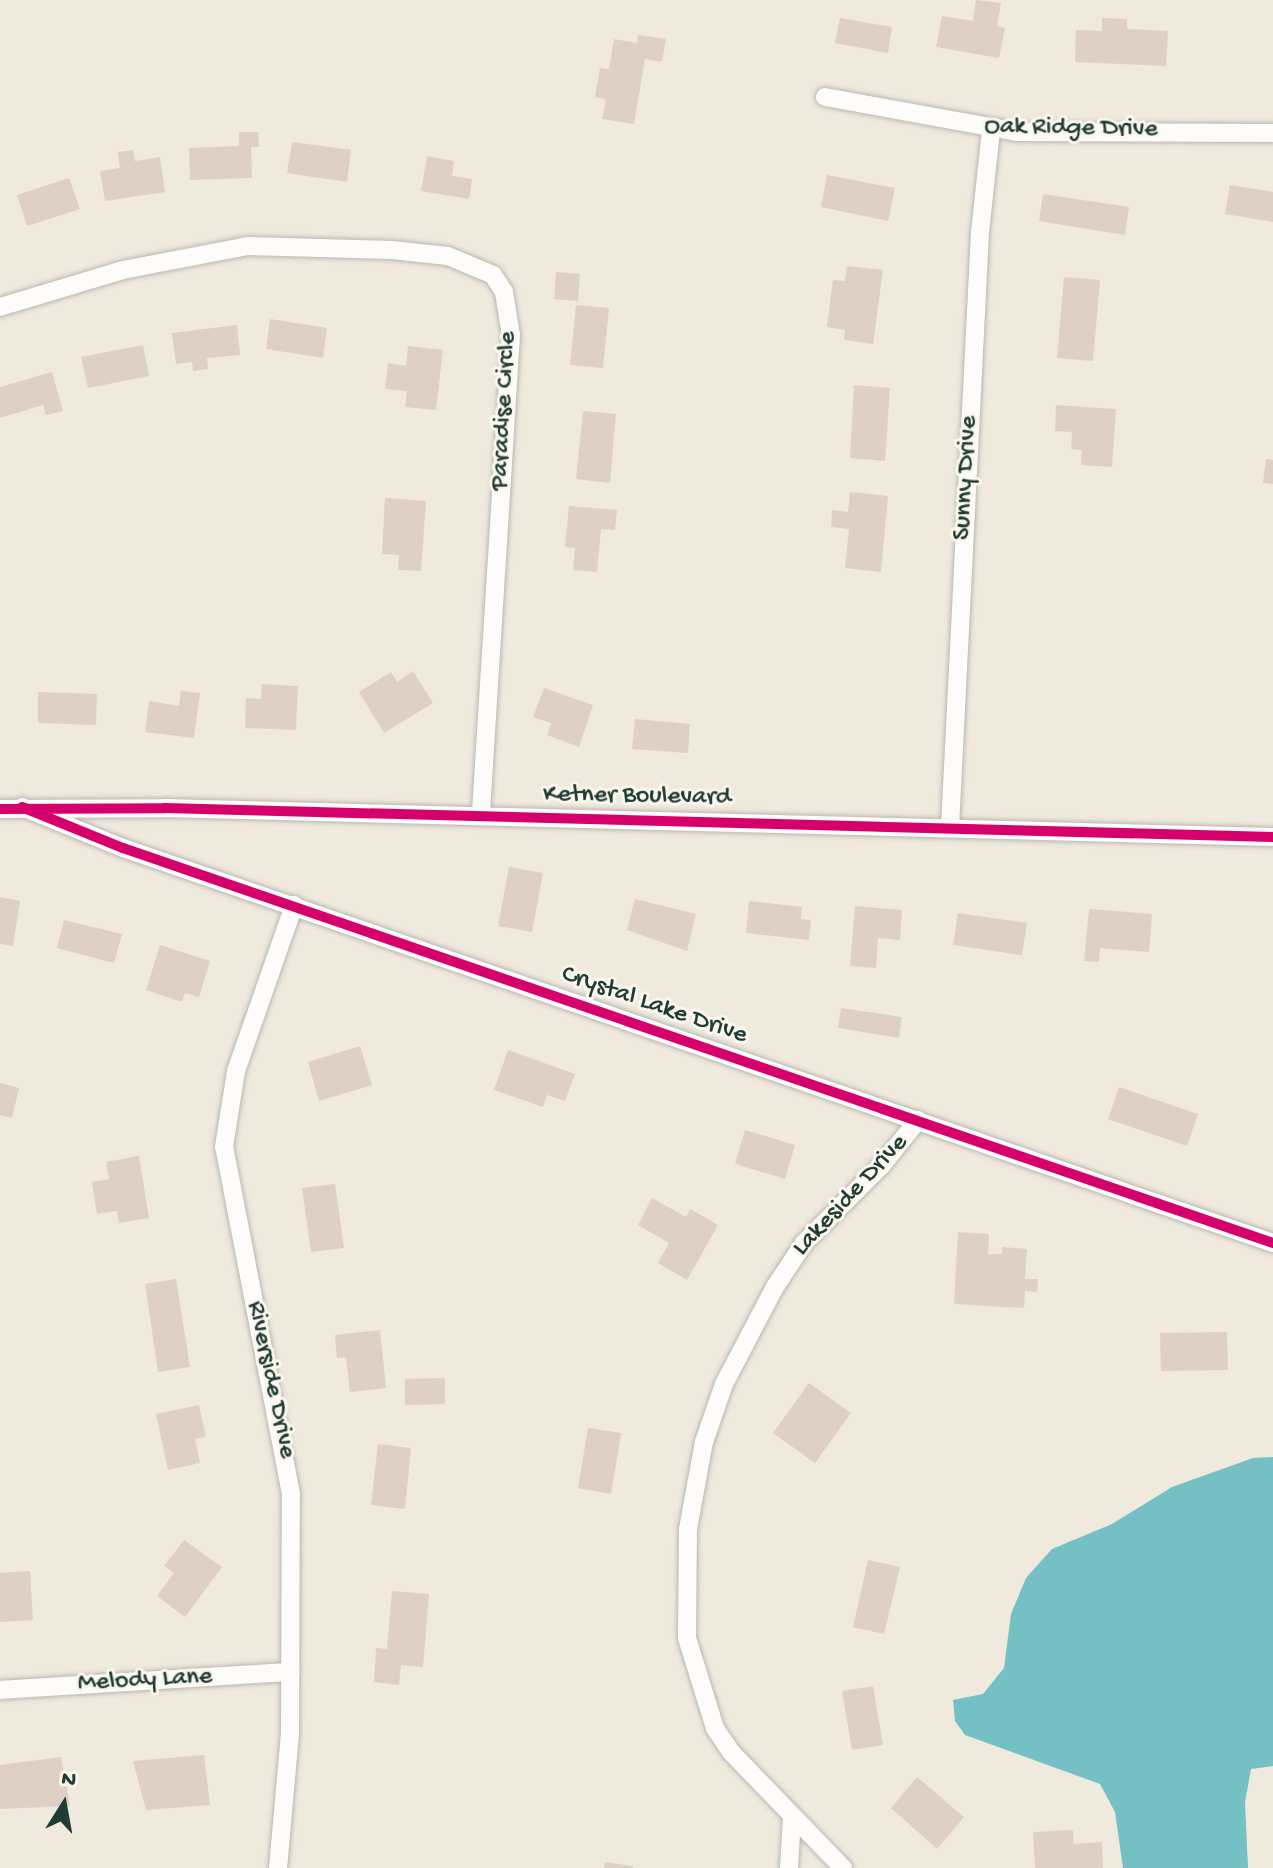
<!DOCTYPE html>
<style>
body{margin:0}
#map{position:relative;width:1273px;height:1868px;overflow:hidden;background:#efe9de;font-family:"Gochi Hand",sans-serif}
div>[style]{position:absolute}
.water>*{inset:0;background:#74c0c4}
.building>*{inset:0;background:#ded0c5}
.roads{filter:drop-shadow(0 0 2px #b9b8b0) drop-shadow(0 0 2px #b9b8b0)}
.minor>*{height:18px;margin:-9px;padding:0 9px;transform-origin:9px;border-radius:9px;background:#fdfcfa}
.cycleway>*{height:10px;margin:-5px;padding:0 5px;transform-origin:5px;border-radius:5px;background:#d6006c}
span{translate:-50% -50%;white-space:nowrap;text-align:center;line-height:1.15;-webkit-text-stroke:6px #fbf7ec;paint-order:stroke}
.street-label{font-size:26px;color:#1f3d34}
.north{position:absolute;left:24px;top:1764px;width:80px;height:80px;-webkit-text-stroke:6px #fbf7ec;paint-order:stroke;rotate:11deg;font-size:22px;font-weight:700;line-height:32px;text-align:center;color:#1f3d34}
.north::after{content:'';display:block;margin:auto;width:28px;height:36px;background:#1f3d34;clip-path:polygon(50% 0,100% 100%,50% 72%,0 100%)}
</style>
<div id="map">
<div class="water">
<div style="clip-path:polygon(1273px 1457px,1273px 1766px,1251px 1769px,1245px 1802px,1248px 1868px,1123px 1868px,1115px 1812px,1100px 1784px,965px 1735px,955px 1721px,953px 1700px,983px 1694px,1004px 1668px,1011px 1614px,1026px 1578px,1052px 1549px,1112px 1524px,1172px 1487px,1253px 1458px)"></div>
</div>
<div class="building">
<div style="clip-path:polygon(976px 0,1001px 3px,997px 26px,1005px 28px,999px 58px,936px 47px,942px 16px,973px 21px)"></div>
<div style="clip-path:polygon(840px 18px,892px 27px,888px 53px,835px 43px)"></div>
<div style="clip-path:polygon(1102px 18px,1127px 19px,1127px 29px,1168px 31px,1166px 66px,1075px 62px,1076px 30px,1102px 31px)"></div>
<div style="clip-path:polygon(638px 35px,666px 39px,662px 62px,645px 59px,634px 124px,602px 119px,606px 99px,595px 97px,600px 68px,609px 69px,614px 39px,637px 43px)"></div>
<div style="clip-path:polygon(239px 132px,258px 132px,259px 147px,251px 147px,252px 178px,190px 180px,189px 148px,239px 146px)"></div>
<div style="clip-path:polygon(292px 142px,351px 150px,347px 182px,287px 173px)"></div>
<div style="clip-path:polygon(133px 150px,135px 161px,160px 157px,165px 192px,105px 201px,100px 171px,120px 168px,118px 152px)"></div>
<div style="clip-path:polygon(427px 156px,454px 161px,452px 176px,472px 179px,469px 199px,421px 191px)"></div>
<div style="clip-path:polygon(827px 175px,895px 188px,888px 221px,821px 207px)"></div>
<div style="clip-path:polygon(69px 178px,80px 209px,27px 226px,17px 195px)"></div>
<div style="clip-path:polygon(1230px 185px,1273px 192px,1273px 222px,1225px 214px)"></div>
<div style="clip-path:polygon(1043px 194px,1129px 207px,1125px 235px,1039px 221px)"></div>
<div style="clip-path:polygon(847px 266px,883px 270px,873px 344px,844px 340px,845px 330px,827px 327px,833px 280px,845px 281px)"></div>
<div style="clip-path:polygon(556px 272px,580px 274px,578px 301px,554px 299px)"></div>
<div style="clip-path:polygon(1064px 277px,1100px 280px,1093px 361px,1057px 358px)"></div>
<div style="clip-path:polygon(576px 305px,609px 308px,603px 368px,570px 365px)"></div>
<div style="clip-path:polygon(270px 319px,327px 328px,323px 358px,266px 349px)"></div>
<div style="clip-path:polygon(237px 325px,240px 355px,207px 358px,208px 369px,193px 371px,192px 362px,176px 364px,172px 333px)"></div>
<div style="clip-path:polygon(143px 345px,149px 376px,88px 388px,81px 357px)"></div>
<div style="clip-path:polygon(408px 346px,443px 350px,436px 410px,405px 407px,407px 391px,385px 389px,388px 363px,406px 366px)"></div>
<div style="clip-path:polygon(52px 372px,63px 411px,46px 415px,43px 405px,0 418px,0 387px)"></div>
<div style="clip-path:polygon(854px 385px,890px 388px,885px 461px,850px 458px)"></div>
<div style="clip-path:polygon(1056px 405px,1116px 409px,1112px 467px,1081px 465px,1082px 450px,1071px 449px,1072px 432px,1055px 431px)"></div>
<div style="clip-path:polygon(583px 411px,616px 414px,610px 483px,576px 479px)"></div>
<div style="clip-path:polygon(1266px 459px,1273px 460px,1273px 484px,1263px 483px)"></div>
<div style="clip-path:polygon(850px 492px,888px 496px,881px 572px,845px 568px,849px 529px,831px 527px,832px 510px,848px 512px)"></div>
<div style="clip-path:polygon(385px 498px,426px 501px,421px 571px,398px 570px,399px 555px,382px 554px)"></div>
<div style="clip-path:polygon(569px 506px,617px 510px,615px 530px,601px 529px,597px 572px,573px 570px,575px 548px,565px 547px)"></div>
<div style="clip-path:polygon(413px 671px,433px 703px,384px 733px,359px 692px,391px 672px,397px 682px)"></div>
<div style="clip-path:polygon(262px 684px,298px 686px,296px 730px,245px 728px,246px 698px,261px 699px)"></div>
<div style="clip-path:polygon(544px 688px,593px 705px,579px 747px,547px 735px,551px 723px,533px 717px)"></div>
<div style="clip-path:polygon(181px 691px,200px 693px,194px 738px,145px 732px,149px 701px,179px 706px)"></div>
<div style="clip-path:polygon(38px 692px,97px 694px,96px 725px,38px 723px)"></div>
<div style="clip-path:polygon(635px 719px,690px 724px,688px 753px,632px 749px)"></div>
<div style="clip-path:polygon(509px 867px,543px 873px,532px 932px,498px 926px)"></div>
<div style="clip-path:polygon(0 897px,20px 901px,13px 946px,0 944px)"></div>
<div style="clip-path:polygon(635px 899px,696px 914px,687px 951px,627px 930px)"></div>
<div style="clip-path:polygon(749px 901px,802px 907px,801px 919px,811px 920px,809px 940px,746px 933px)"></div>
<div style="clip-path:polygon(855px 906px,902px 910px,900px 940px,878px 938px,876px 968px,850px 966px)"></div>
<div style="clip-path:polygon(1089px 909px,1152px 914px,1149px 952px,1100px 948px,1099px 962px,1084px 961px)"></div>
<div style="clip-path:polygon(958px 913px,1027px 923px,1022px 955px,953px 945px)"></div>
<div style="clip-path:polygon(64px 920px,122px 934px,114px 963px,57px 948px)"></div>
<div style="clip-path:polygon(160px 945px,210px 961px,199px 997px,185px 993px,182px 1002px,146px 990px)"></div>
<div style="clip-path:polygon(841px 1008px,902px 1017px,899px 1038px,838px 1028px)"></div>
<div style="clip-path:polygon(360px 1046px,372px 1085px,319px 1101px,308px 1062px)"></div>
<div style="clip-path:polygon(508px 1050px,575px 1074px,565px 1101px,547px 1095px,543px 1107px,494px 1090px)"></div>
<div style="clip-path:polygon(0 1083px,19px 1088px,12px 1118px,0 1115px)"></div>
<div style="clip-path:polygon(1119px 1087px,1198px 1114px,1187px 1146px,1108px 1119px)"></div>
<div style="clip-path:polygon(745px 1130px,795px 1145px,785px 1179px,735px 1164px)"></div>
<div style="clip-path:polygon(139px 1156px,149px 1218px,119px 1223px,117px 1211px,97px 1214px,92px 1182px,109px 1179px,106px 1162px)"></div>
<div style="clip-path:polygon(335px 1184px,344px 1248px,311px 1252px,302px 1188px)"></div>
<div style="clip-path:polygon(652px 1198px,686px 1217px,690px 1209px,718px 1225px,687px 1280px,658px 1263px,669px 1243px,638px 1225px)"></div>
<div style="clip-path:polygon(958px 1232px,989px 1234px,988px 1254px,1002px 1254px,1002px 1247px,1027px 1249px,1025px 1279px,1038px 1279px,1037px 1292px,1025px 1291px,1024px 1308px,954px 1304px)"></div>
<div style="clip-path:polygon(176px 1279px,190px 1367px,158px 1372px,145px 1284px)"></div>
<div style="clip-path:polygon(380px 1330px,386px 1388px,350px 1392px,346px 1357px,337px 1358px,335px 1335px)"></div>
<div style="clip-path:polygon(1227px 1332px,1228px 1370px,1161px 1371px,1160px 1333px)"></div>
<div style="clip-path:polygon(445px 1378px,445px 1404px,405px 1405px,405px 1379px)"></div>
<div style="clip-path:polygon(809px 1383px,851px 1413px,815px 1463px,773px 1433px)"></div>
<div style="clip-path:polygon(199px 1405px,206px 1437px,195px 1439px,200px 1463px,168px 1470px,156px 1414px)"></div>
<div style="clip-path:polygon(588px 1428px,621px 1433px,611px 1494px,578px 1488px)"></div>
<div style="clip-path:polygon(378px 1444px,411px 1448px,405px 1509px,371px 1505px)"></div>
<div style="clip-path:polygon(184px 1540px,222px 1567px,185px 1617px,157px 1596px,174px 1573px,164px 1566px)"></div>
<div style="clip-path:polygon(868px 1560px,900px 1567px,884px 1634px,853px 1627px)"></div>
<div style="clip-path:polygon(30px 1571px,33px 1620px,0 1622px,0 1573px)"></div>
<div style="clip-path:polygon(392px 1591px,429px 1594px,423px 1667px,401px 1665px,399px 1685px,374px 1682px,376px 1648px,387px 1649px)"></div>
<div style="clip-path:polygon(873px 1686px,883px 1745px,852px 1750px,842px 1691px)"></div>
<div style="clip-path:polygon(204px 1755px,210px 1805px,146px 1810px,133px 1761px)"></div>
<div style="clip-path:polygon(61px 1757px,70px 1806px,0 1809px,0 1765px)"></div>
<div style="clip-path:polygon(917px 1777px,964px 1817px,937px 1849px,891px 1808px)"></div>
<div style="clip-path:polygon(1073px 1830px,1074px 1844px,1102px 1842px,1103px 1868px,1035px 1868px,1033px 1832px)"></div>
<div style="clip-path:polygon(605px 1862px,633px 1866px,633px 1868px,604px 1868px)"></div>
</div>
<div class="roads">
<div class="minor">
<div style="left:825px;top:97px;width:195px;rotate:10.3deg"></div>
<div style="left:1017px;top:132px;width:256px;rotate:0.2deg"></div>
<div style="left:0;top:307px;width:128px;rotate:-16.7deg"></div>
<div style="left:123px;top:270px;width:127px;rotate:-10.9deg"></div>
<div style="left:248px;top:246px;width:144px;rotate:1.6deg"></div>
<div style="left:392px;top:250px;width:56px;rotate:6.1deg"></div>
<div style="left:448px;top:256px;width:49px;rotate:22.9deg"></div>
<div style="left:493px;top:275px;width:20px;rotate:57deg"></div>
<div style="left:504px;top:292px;width:44px;rotate:80.8deg"></div>
<div style="left:511px;top:335px;width:482px;rotate:93.6deg"></div>
<div style="left:22px;top:807px;width:109px;rotate:22.1deg"></div>
<div style="left:123px;top:848px;width:1216px;rotate:18.96deg"></div>
<div style="left:0;top:809px;width:165px;rotate:-0.3deg"></div>
<div style="left:165px;top:808px;width:1108px;rotate:1.5deg"></div>
<div style="left:950px;top:827px;width:596px;rotate:-87.11deg"></div>
<div style="left:980px;top:232px;width:103px;rotate:-83.8deg"></div>
<div style="left:0;top:1690px;width:291px;rotate:-3.6deg"></div>
<div style="left:278px;top:1868px;width:135px;rotate:-84.9deg"></div>
<div style="left:290px;top:1734px;width:240px;rotate:-89.8deg"></div>
<div style="left:291px;top:1494px;width:353px;rotate:-100.9deg"></div>
<div style="left:224px;top:1147px;width:77px;rotate:-81deg"></div>
<div style="left:236px;top:1071px;width:176px;rotate:-70.7deg"></div>
<div style="left:789px;top:1868px;width:50px;rotate:-86.6deg"></div>
<div style="left:843px;top:1868px;width:161px;rotate:-134deg"></div>
<div style="left:731px;top:1752px;width:29px;rotate:-124deg"></div>
<div style="left:715px;top:1728px;width:94px;rotate:-107.3deg"></div>
<div style="left:687px;top:1638px;width:109px;rotate:-89.5deg"></div>
<div style="left:688px;top:1529px;width:88px;rotate:-79.6deg"></div>
<div style="left:704px;top:1442px;width:61px;rotate:-71deg"></div>
<div style="left:724px;top:1384px;width:110px;rotate:-62.3deg"></div>
<div style="left:775px;top:1287px;width:53px;rotate:-56.6deg"></div>
<div style="left:804px;top:1243px;width:109px;rotate:-45deg"></div>
<div style="left:881px;top:1166px;width:59px;rotate:-51.2deg"></div>
</div>
</div>
<div class="cycleway">
<div style="left:22px;top:807px;width:109px;rotate:22.1deg"></div>
<div style="left:123px;top:848px;width:1216px;rotate:18.96deg"></div>
<div style="left:0;top:809px;width:165px;rotate:-0.3deg"></div>
<div style="left:165px;top:808px;width:1108px;rotate:1.5deg"></div>
</div>
<div class="street-label">
<span style="left:1071px;top:129px;rotate:1deg">Oak Ridge Drive</span>
<span style="left:505px;top:411px;rotate:-87deg">Paradise Circle</span>
<span style="left:967px;top:478px;rotate:-87deg">Sunny Drive</span>
<span style="left:637px;top:797px;rotate:1deg">Ketner Boulevard</span>
<span style="left:654px;top:1006px;rotate:19deg">Crystal Lake Drive</span>
<span style="left:851px;top:1196px;rotate:-47deg">Lakeside Drive</span>
<span style="left:270px;top:1380px;rotate:78deg">Riverside Drive</span>
<span style="left:145px;top:1681px;rotate:-3deg">Melody Lane</span>
</div>
<div class="north">N</div>
</div>
